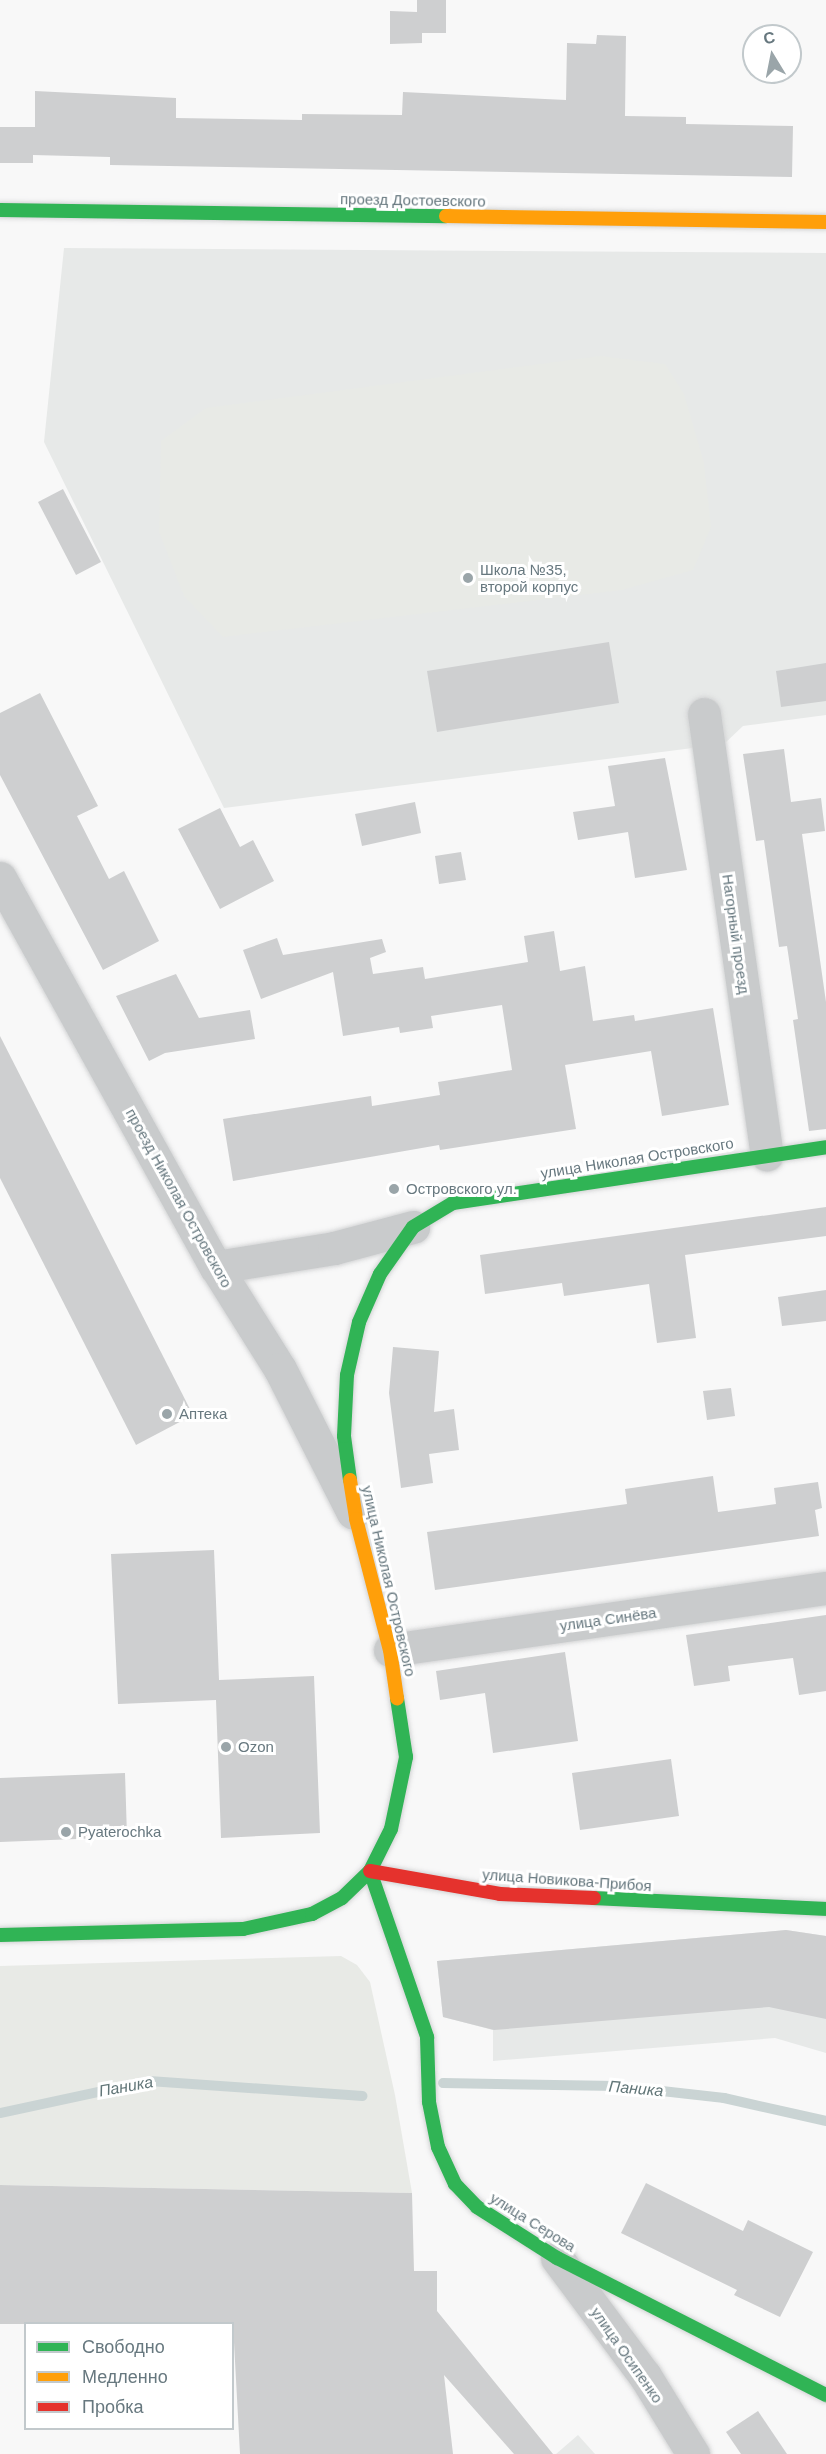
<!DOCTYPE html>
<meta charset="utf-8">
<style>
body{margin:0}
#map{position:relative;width:826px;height:2454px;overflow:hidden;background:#f8f8f8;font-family:Arial,sans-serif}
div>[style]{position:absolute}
.built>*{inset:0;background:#e7e9e8}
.green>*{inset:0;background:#e8eae6}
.stream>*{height:10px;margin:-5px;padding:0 5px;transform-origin:5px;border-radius:5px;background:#cad4d4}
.building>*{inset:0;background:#cecfd0}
.roads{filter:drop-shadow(0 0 2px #d3d4d5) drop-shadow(0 0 2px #d3d4d5)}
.street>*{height:33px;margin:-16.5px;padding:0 16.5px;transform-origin:16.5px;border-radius:16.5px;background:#c9cbcc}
.fast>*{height:14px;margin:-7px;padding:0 7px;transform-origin:7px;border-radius:7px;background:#30b455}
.slow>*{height:14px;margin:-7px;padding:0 7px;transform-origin:7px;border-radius:7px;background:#ff9f0a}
.jam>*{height:14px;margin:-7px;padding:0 7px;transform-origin:7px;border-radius:7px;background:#e5322d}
.dots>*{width:16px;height:16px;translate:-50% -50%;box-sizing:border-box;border:3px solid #fff;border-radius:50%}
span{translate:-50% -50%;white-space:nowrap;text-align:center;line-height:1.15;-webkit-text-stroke:6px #fff;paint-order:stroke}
.street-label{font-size:15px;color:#67787f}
.poi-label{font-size:15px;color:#67787f}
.left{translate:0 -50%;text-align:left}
.water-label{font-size:16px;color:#627678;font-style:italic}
.legend{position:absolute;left:24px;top:2322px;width:210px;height:108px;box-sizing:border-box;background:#fff;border:2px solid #c2c9cc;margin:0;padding:8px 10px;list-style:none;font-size:18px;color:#67787f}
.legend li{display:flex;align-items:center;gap:12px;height:30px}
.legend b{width:30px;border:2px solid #c2c9cc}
.north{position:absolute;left:742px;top:24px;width:60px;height:60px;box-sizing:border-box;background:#fff;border:2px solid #c2c9cc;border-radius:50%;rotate:350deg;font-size:16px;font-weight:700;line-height:24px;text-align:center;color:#67787f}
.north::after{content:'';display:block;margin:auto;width:21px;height:27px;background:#9aa5a9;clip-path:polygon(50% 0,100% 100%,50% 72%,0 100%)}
</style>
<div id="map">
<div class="built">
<div style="clip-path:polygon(64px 248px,826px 253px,826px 715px,743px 726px,724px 744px,224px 808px,44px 442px)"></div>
<div style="clip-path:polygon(786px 1930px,826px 1936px,826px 2053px,775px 2038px,493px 2061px,493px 2030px,443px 2017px,437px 1961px)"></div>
<div style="clip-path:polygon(578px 2435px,595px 2454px,556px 2454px)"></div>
</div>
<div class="green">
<div style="clip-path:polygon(600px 356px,665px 364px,684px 394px,704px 463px,711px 527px,693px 570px,622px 590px,223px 637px,184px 596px,159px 532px,161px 441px,206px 408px)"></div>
<div style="clip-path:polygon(341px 1956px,357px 1965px,370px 1982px,395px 2095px,412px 2193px,0 2185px,0 1966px)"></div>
</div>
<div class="stream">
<div style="left:443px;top:2083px;width:174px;rotate:1deg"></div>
<div style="left:617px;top:2086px;width:108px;rotate:6.4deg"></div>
<div style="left:724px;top:2098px;width:105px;rotate:12.7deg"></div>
<div style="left:0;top:2113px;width:152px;rotate:-12.1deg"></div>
<div style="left:149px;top:2081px;width:214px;rotate:4deg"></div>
</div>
<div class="building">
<div style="clip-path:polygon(417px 0,446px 0,446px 33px,422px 33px,422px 43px,390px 44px,390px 11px,417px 12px)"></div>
<div style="clip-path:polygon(597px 35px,626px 36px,625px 116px,686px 117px,686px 124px,793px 126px,792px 177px,110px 165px,110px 157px,33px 155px,33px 163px,0 163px,0 127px,35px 127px,35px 91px,176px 98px,176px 118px,302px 120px,302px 114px,402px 115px,403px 92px,566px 100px,567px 43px,596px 44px)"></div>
<div style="clip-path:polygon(63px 489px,101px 562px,76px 575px,38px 502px)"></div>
<div style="clip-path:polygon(609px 642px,619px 703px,437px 732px,427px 671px)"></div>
<div style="clip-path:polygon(826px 663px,826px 701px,781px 707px,776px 671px)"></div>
<div style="clip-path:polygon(40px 693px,98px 806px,77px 816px,109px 879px,124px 871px,159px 941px,103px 970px,0 775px,0 713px)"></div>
<div style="clip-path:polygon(784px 749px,791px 802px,821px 798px,825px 831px,802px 834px,826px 1002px,826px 1129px,809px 1131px,793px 1020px,798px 1019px,787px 946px,779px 947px,764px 840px,756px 841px,743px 754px)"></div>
<div style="clip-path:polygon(665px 758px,687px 870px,635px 878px,628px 832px,578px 840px,573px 812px,615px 806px,608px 766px)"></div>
<div style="clip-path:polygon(415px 802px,421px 833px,362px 846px,355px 814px)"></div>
<div style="clip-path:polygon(220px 808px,240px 847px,253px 840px,274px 881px,220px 909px,178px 829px)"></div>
<div style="clip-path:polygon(461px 852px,466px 880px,439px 884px,435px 856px)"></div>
<div style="clip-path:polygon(554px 931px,560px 971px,585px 966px,593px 1021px,634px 1015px,635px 1021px,713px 1008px,729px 1105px,662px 1116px,651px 1051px,565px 1065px,576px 1129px,440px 1150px,439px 1145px,233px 1181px,223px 1119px,371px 1096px,372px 1106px,440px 1095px,438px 1082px,512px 1070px,502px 1005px,431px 1016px,433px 1028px,400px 1033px,399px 1027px,343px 1036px,333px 972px,261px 999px,243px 950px,277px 938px,283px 955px,382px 939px,386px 952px,370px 958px,373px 974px,423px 967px,425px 979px,528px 962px,524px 936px)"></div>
<div style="clip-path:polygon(176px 974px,199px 1018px,250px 1010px,255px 1039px,165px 1053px,149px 1061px,116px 996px)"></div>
<div style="clip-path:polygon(0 1036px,193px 1415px,136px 1445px,0 1178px)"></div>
<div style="clip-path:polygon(826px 1207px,826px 1236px,685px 1255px,696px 1338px,657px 1343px,649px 1284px,564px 1296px,562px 1283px,485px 1294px,480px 1255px)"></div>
<div style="clip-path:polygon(826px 1290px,826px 1321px,782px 1326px,778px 1297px)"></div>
<div style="clip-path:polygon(393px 1347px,439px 1351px,434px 1412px,454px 1409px,459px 1450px,429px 1454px,433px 1483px,401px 1488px,389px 1393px)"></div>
<div style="clip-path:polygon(731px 1388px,735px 1416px,707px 1420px,703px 1391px)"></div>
<div style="clip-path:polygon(713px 1476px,718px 1512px,776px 1504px,774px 1488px,818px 1482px,822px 1508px,815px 1510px,819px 1536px,435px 1590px,427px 1532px,627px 1504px,625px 1489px)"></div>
<div style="clip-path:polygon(214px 1550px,219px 1680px,314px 1676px,320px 1833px,221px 1838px,216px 1700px,118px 1704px,111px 1554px)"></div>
<div style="clip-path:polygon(826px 1615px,826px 1691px,799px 1695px,793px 1658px,728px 1666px,730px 1681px,694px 1686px,686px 1635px)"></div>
<div style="clip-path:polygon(565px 1652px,578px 1741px,493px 1753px,485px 1693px,440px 1700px,436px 1671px)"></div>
<div style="clip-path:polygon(671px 1759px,679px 1816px,580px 1830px,572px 1773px)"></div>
<div style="clip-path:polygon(125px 1773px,127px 1837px,0 1842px,0 1778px)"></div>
<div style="clip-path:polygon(786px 1930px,826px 1936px,826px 2019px,769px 2007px,494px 2030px,443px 2017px,437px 1961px)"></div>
<div style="clip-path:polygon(646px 2183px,743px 2231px,748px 2220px,813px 2252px,780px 2317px,734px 2295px,737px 2290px,621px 2233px)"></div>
<div style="clip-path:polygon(0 2185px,412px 2193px,414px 2271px,437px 2271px,437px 2311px,553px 2454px,514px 2454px,444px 2375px,453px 2454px,240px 2454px,233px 2324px,0 2324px)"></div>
<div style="clip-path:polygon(758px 2411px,787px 2454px,741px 2454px,726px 2432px)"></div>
</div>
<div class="roads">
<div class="street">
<div style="left:704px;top:714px;width:445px;rotate:81.9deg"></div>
<div style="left:0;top:878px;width:445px;rotate:61deg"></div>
<div style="left:216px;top:1267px;width:120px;rotate:57.9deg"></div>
<div style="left:280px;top:1369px;width:161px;rotate:63.1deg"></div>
<div style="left:216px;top:1267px;width:120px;rotate:-9.1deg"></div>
<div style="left:334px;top:1248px;width:82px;rotate:-14.9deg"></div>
<div style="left:390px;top:1650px;width:440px;rotate:-8.1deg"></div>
<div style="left:557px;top:2258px;width:147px;rotate:53.3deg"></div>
<div style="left:645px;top:2376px;width:92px;rotate:58.4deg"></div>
</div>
<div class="fast">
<div style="left:0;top:210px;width:446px;rotate:0.8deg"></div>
<div style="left:350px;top:1480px;width:44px;rotate:-97.8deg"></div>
<div style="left:344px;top:1436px;width:61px;rotate:-87.2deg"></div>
<div style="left:347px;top:1375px;width:54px;rotate:-77.2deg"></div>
<div style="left:359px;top:1322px;width:52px;rotate:-66.4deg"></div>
<div style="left:380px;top:1274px;width:57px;rotate:-54.9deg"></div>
<div style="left:413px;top:1227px;width:47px;rotate:-31deg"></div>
<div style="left:453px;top:1203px;width:377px;rotate:-8.5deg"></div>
<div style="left:370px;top:1871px;width:176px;rotate:71deg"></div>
<div style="left:427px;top:2037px;width:65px;rotate:88.2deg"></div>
<div style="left:429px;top:2102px;width:46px;rotate:78.7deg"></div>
<div style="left:438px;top:2147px;width:41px;rotate:65.3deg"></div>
<div style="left:455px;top:2184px;width:32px;rotate:46deg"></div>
<div style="left:477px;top:2207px;width:95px;rotate:32.5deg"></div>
<div style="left:557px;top:2258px;width:302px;rotate:27deg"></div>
<div style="left:594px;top:1898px;width:232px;rotate:2.7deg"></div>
<div style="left:0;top:1935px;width:243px;rotate:-1.4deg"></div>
<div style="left:243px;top:1929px;width:71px;rotate:-12.3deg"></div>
<div style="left:312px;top:1914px;width:34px;rotate:-28deg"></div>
<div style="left:342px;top:1898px;width:39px;rotate:-44deg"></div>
<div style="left:370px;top:1871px;width:47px;rotate:-63.4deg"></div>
<div style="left:391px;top:1829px;width:74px;rotate:-78.2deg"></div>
<div style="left:406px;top:1757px;width:60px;rotate:-98.7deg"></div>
</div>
<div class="slow">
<div style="left:446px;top:216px;width:380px;rotate:0.9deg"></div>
<div style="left:350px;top:1480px;width:39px;rotate:81deg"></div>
<div style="left:356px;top:1519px;width:135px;rotate:75.5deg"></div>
<div style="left:390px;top:1650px;width:49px;rotate:81.7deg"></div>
</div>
<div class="jam">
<div style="left:370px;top:1871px;width:132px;rotate:10deg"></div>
<div style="left:500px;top:1894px;width:94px;rotate:2.4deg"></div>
</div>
</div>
<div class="dots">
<div style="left:468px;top:578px;background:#9aa5a9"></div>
<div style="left:394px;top:1189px;background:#9aa5a9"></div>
<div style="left:167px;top:1414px;background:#9aa5a9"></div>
<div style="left:226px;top:1747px;background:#9aa5a9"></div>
<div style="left:66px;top:1832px;background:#9aa5a9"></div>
</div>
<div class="street-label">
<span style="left:413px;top:200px;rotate:1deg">проезд Достоевского</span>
<span style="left:736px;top:934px;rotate:82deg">Нагорный проезд</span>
<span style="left:637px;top:1158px;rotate:-9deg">улица Николая Островского</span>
<span style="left:179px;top:1198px;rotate:61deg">проезд Николая Островского</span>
<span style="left:389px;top:1581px;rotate:77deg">улица Николая Островского</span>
<span style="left:608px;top:1619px;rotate:-8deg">улица Синёва</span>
<span style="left:567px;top:1880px;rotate:4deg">улица Новикова-Прибоя</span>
<span style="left:533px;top:2222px;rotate:32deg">улица Серова</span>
<span style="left:627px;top:2355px;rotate:55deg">улица Осипенко</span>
</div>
<div class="poi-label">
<span class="left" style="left:480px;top:578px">Школа №35,<br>второй корпус</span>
<span class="left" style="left:406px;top:1189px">Островского ул.</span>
<span class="left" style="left:179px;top:1414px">Аптека</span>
<span class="left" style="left:238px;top:1747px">Ozon</span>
<span class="left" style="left:78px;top:1832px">Pyaterochka</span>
</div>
<div class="water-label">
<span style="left:126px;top:2087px;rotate:-10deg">Паника</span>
<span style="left:636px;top:2089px;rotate:5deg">Паника</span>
</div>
<ul class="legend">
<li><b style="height:8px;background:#30b455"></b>Свободно</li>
<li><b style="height:8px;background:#ff9f0a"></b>Медленно</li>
<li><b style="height:8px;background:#e5322d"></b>Пробка</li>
</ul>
<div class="north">С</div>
</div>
